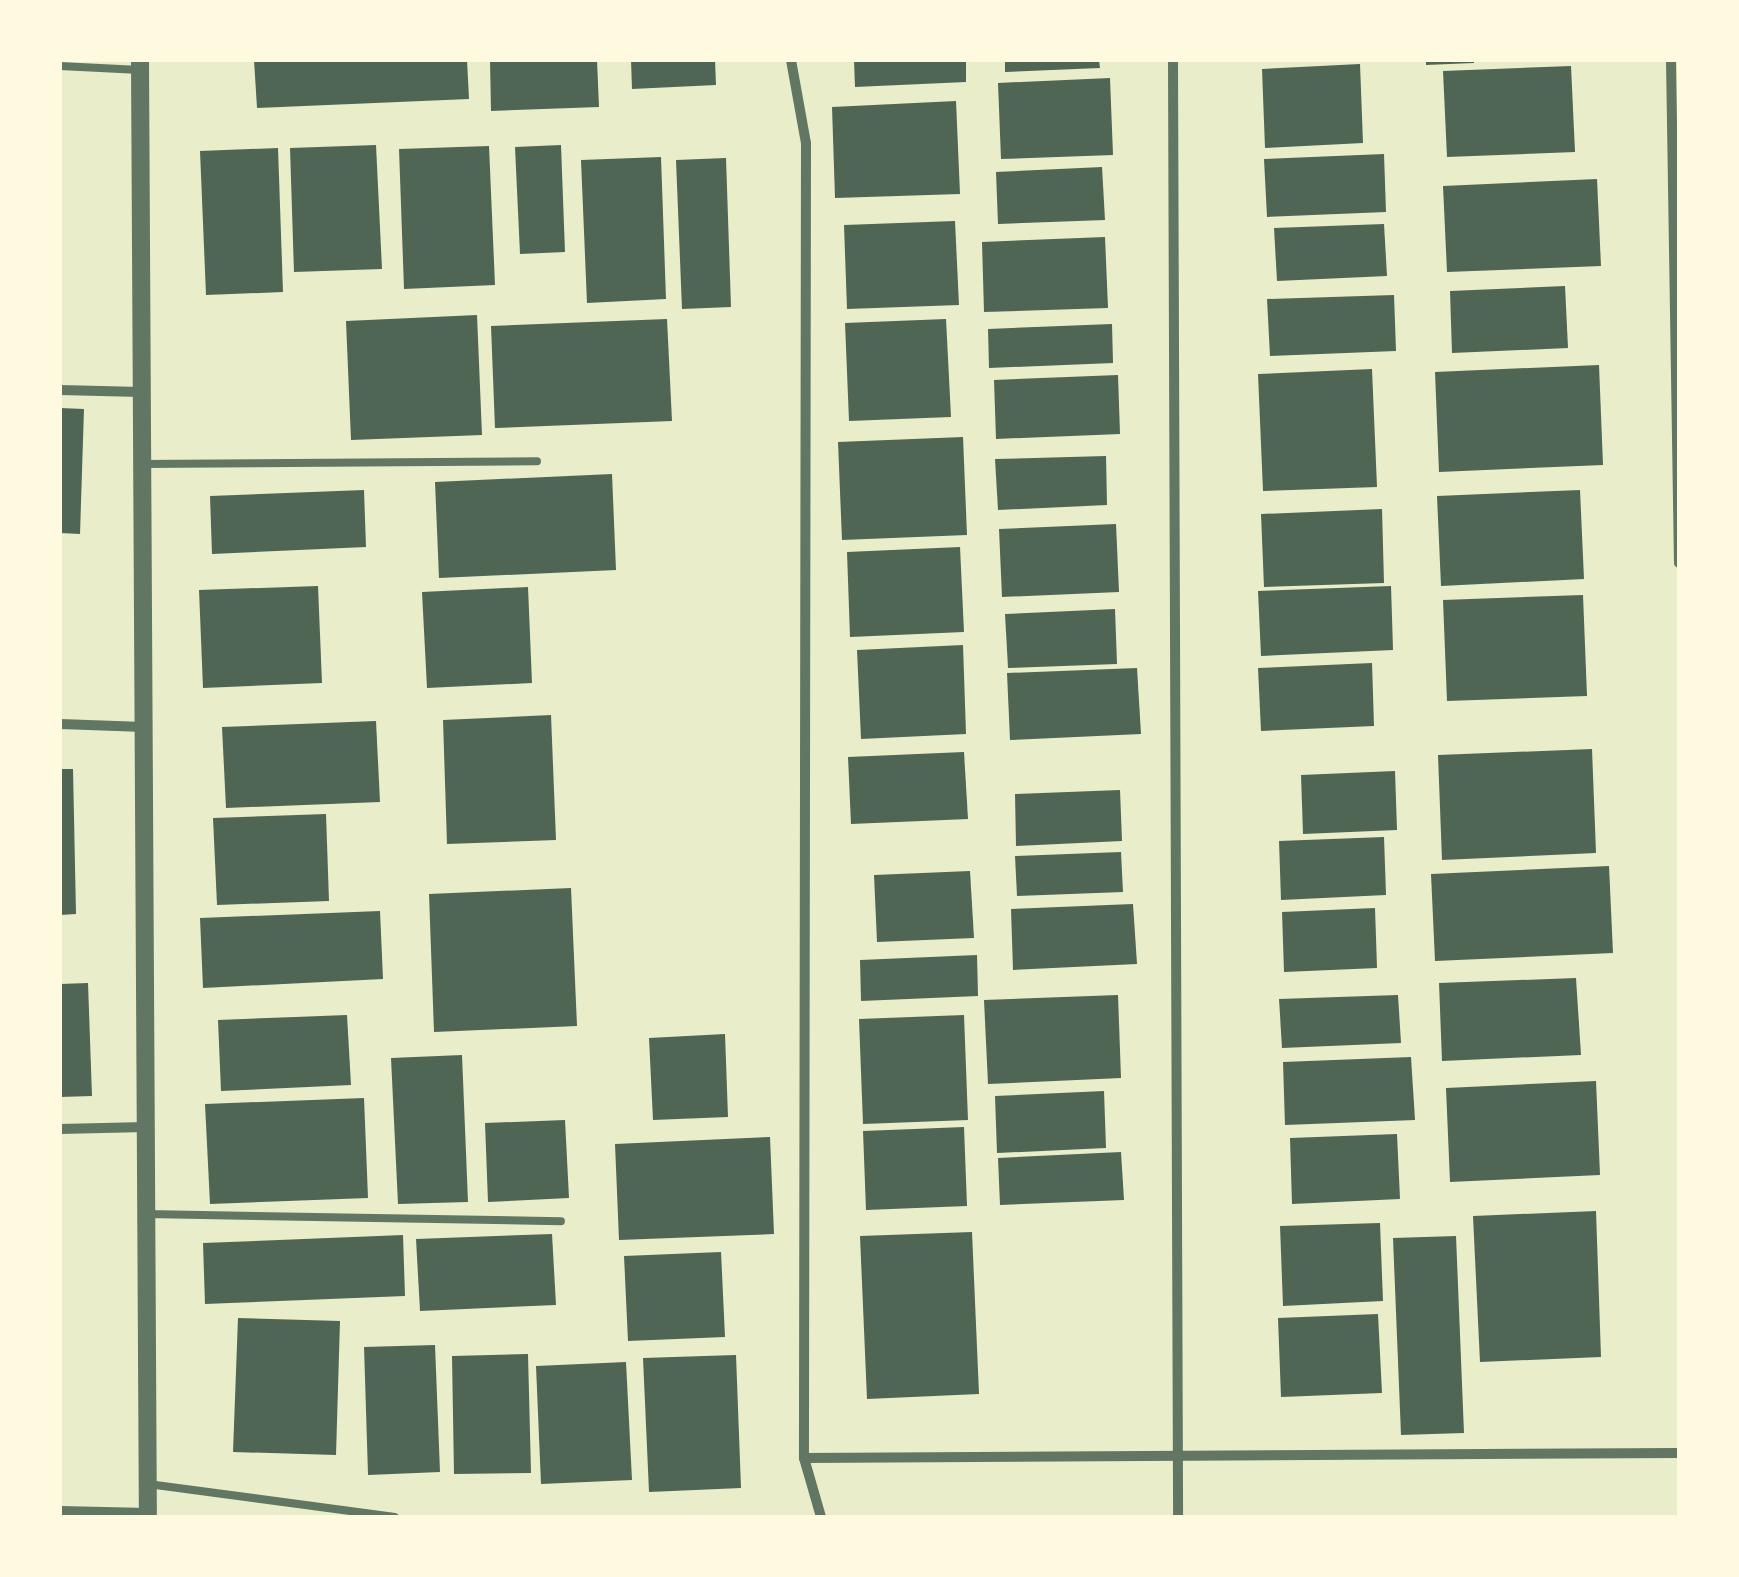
<!DOCTYPE html>
<style>
body{margin:0}
#map{position:relative;width:1739px;height:1577px;overflow:hidden;background:#e9edc9;font-family:"Sofia Sans Condensed",sans-serif}
div>[style]{position:absolute}
.building>*{inset:0;background:#4f6655}
.service>*{height:8px;margin:-4px;padding:0 4px;transform-origin:4px;border-radius:4px;background:#617663}
.minor>*{height:10px;margin:-5px;padding:0 5px;transform-origin:5px;border-radius:5px;background:#617663}
.tertiary>*{height:18px;margin:-9px;padding:0 9px;transform-origin:9px;border-radius:9px;background:#617663}
span{translate:-50% -50%;white-space:nowrap;text-align:center;line-height:1.15;-webkit-text-stroke:9px #fefae0;paint-order:stroke}
.frame{position:absolute;inset:0;border:62px solid #fefae0;pointer-events:none}
</style>
<div id="map">
<div class="building">
<div style="clip-path:polygon(254px 60px,467px 60px,469px 99px,257px 108px)"></div>
<div style="clip-path:polygon(490px 60px,597px 60px,599px 107px,491px 111px)"></div>
<div style="clip-path:polygon(631px 60px,715px 60px,716px 85px,632px 89px)"></div>
<div style="clip-path:polygon(854px 60px,966px 60px,966px 82px,855px 87px)"></div>
<div style="clip-path:polygon(1005px 60px,1099px 60px,1100px 68px,1005px 72px)"></div>
<div style="clip-path:polygon(1426px 60px,1474px 60px,1474px 63px,1426px 65px)"></div>
<div style="clip-path:polygon(1360px 64px,1363px 143px,1265px 148px,1262px 69px)"></div>
<div style="clip-path:polygon(1571px 66px,1575px 152px,1447px 157px,1443px 71px)"></div>
<div style="clip-path:polygon(1110px 78px,1113px 155px,1001px 159px,998px 83px)"></div>
<div style="clip-path:polygon(956px 101px,960px 194px,835px 198px,832px 107px)"></div>
<div style="clip-path:polygon(376px 145px,382px 269px,294px 272px,290px 148px)"></div>
<div style="clip-path:polygon(561px 145px,565px 252px,520px 254px,515px 147px)"></div>
<div style="clip-path:polygon(489px 146px,495px 285px,404px 289px,399px 149px)"></div>
<div style="clip-path:polygon(278px 148px,283px 292px,206px 295px,200px 151px)"></div>
<div style="clip-path:polygon(1384px 154px,1386px 212px,1267px 217px,1264px 159px)"></div>
<div style="clip-path:polygon(661px 157px,666px 299px,587px 303px,581px 160px)"></div>
<div style="clip-path:polygon(726px 158px,731px 307px,682px 309px,676px 160px)"></div>
<div style="clip-path:polygon(1102px 167px,1105px 220px,998px 224px,996px 172px)"></div>
<div style="clip-path:polygon(1597px 179px,1601px 266px,1447px 272px,1443px 186px)"></div>
<div style="clip-path:polygon(955px 221px,959px 305px,847px 309px,844px 225px)"></div>
<div style="clip-path:polygon(1384px 224px,1387px 276px,1277px 281px,1274px 228px)"></div>
<div style="clip-path:polygon(1105px 237px,1108px 308px,984px 312px,982px 242px)"></div>
<div style="clip-path:polygon(1565px 286px,1568px 348px,1452px 353px,1450px 291px)"></div>
<div style="clip-path:polygon(1394px 295px,1396px 351px,1270px 356px,1267px 299px)"></div>
<div style="clip-path:polygon(477px 315px,482px 435px,351px 440px,346px 321px)"></div>
<div style="clip-path:polygon(667px 319px,672px 421px,495px 428px,491px 326px)"></div>
<div style="clip-path:polygon(946px 319px,951px 417px,849px 421px,845px 323px)"></div>
<div style="clip-path:polygon(1112px 324px,1113px 363px,989px 368px,988px 329px)"></div>
<div style="clip-path:polygon(1599px 365px,1603px 465px,1439px 472px,1435px 372px)"></div>
<div style="clip-path:polygon(1372px 369px,1377px 487px,1263px 491px,1258px 374px)"></div>
<div style="clip-path:polygon(1118px 375px,1120px 434px,996px 439px,994px 380px)"></div>
<div style="clip-path:polygon(60px 408px,84px 409px,80px 534px,60px 533px)"></div>
<div style="clip-path:polygon(963px 437px,967px 535px,842px 540px,838px 442px)"></div>
<div style="clip-path:polygon(1106px 456px,1107px 505px,998px 510px,995px 459px)"></div>
<div style="clip-path:polygon(612px 474px,616px 570px,439px 578px,435px 482px)"></div>
<div style="clip-path:polygon(364px 490px,366px 547px,212px 554px,210px 496px)"></div>
<div style="clip-path:polygon(1580px 490px,1584px 579px,1441px 586px,1437px 496px)"></div>
<div style="clip-path:polygon(1382px 509px,1384px 583px,1264px 587px,1261px 514px)"></div>
<div style="clip-path:polygon(1116px 524px,1119px 592px,1002px 597px,999px 529px)"></div>
<div style="clip-path:polygon(960px 547px,964px 632px,850px 637px,847px 552px)"></div>
<div style="clip-path:polygon(318px 586px,322px 683px,203px 688px,199px 590px)"></div>
<div style="clip-path:polygon(1391px 586px,1393px 650px,1261px 656px,1258px 591px)"></div>
<div style="clip-path:polygon(528px 587px,532px 683px,427px 688px,422px 592px)"></div>
<div style="clip-path:polygon(1583px 595px,1587px 696px,1447px 701px,1443px 600px)"></div>
<div style="clip-path:polygon(1115px 609px,1117px 664px,1008px 668px,1005px 614px)"></div>
<div style="clip-path:polygon(963px 645px,966px 734px,861px 739px,857px 650px)"></div>
<div style="clip-path:polygon(1372px 663px,1374px 726px,1261px 731px,1258px 668px)"></div>
<div style="clip-path:polygon(1137px 668px,1141px 734px,1010px 740px,1007px 673px)"></div>
<div style="clip-path:polygon(551px 715px,556px 840px,447px 844px,443px 720px)"></div>
<div style="clip-path:polygon(376px 721px,380px 802px,226px 808px,222px 727px)"></div>
<div style="clip-path:polygon(1592px 749px,1596px 853px,1442px 860px,1438px 755px)"></div>
<div style="clip-path:polygon(964px 752px,968px 819px,851px 824px,848px 757px)"></div>
<div style="clip-path:polygon(60px 769px,73px 769px,76px 914px,60px 915px)"></div>
<div style="clip-path:polygon(1395px 771px,1397px 830px,1303px 834px,1301px 775px)"></div>
<div style="clip-path:polygon(1120px 790px,1122px 841px,1016px 846px,1015px 794px)"></div>
<div style="clip-path:polygon(326px 814px,329px 901px,217px 905px,213px 818px)"></div>
<div style="clip-path:polygon(1384px 837px,1386px 895px,1281px 900px,1279px 841px)"></div>
<div style="clip-path:polygon(1121px 852px,1123px 892px,1017px 896px,1015px 856px)"></div>
<div style="clip-path:polygon(1609px 866px,1613px 953px,1435px 961px,1431px 874px)"></div>
<div style="clip-path:polygon(970px 871px,974px 938px,877px 942px,874px 875px)"></div>
<div style="clip-path:polygon(571px 888px,577px 1026px,434px 1032px,429px 894px)"></div>
<div style="clip-path:polygon(1133px 904px,1137px 964px,1013px 970px,1011px 909px)"></div>
<div style="clip-path:polygon(1375px 908px,1377px 968px,1284px 972px,1282px 912px)"></div>
<div style="clip-path:polygon(380px 911px,383px 979px,203px 988px,200px 918px)"></div>
<div style="clip-path:polygon(977px 955px,978px 996px,861px 1001px,860px 960px)"></div>
<div style="clip-path:polygon(1576px 978px,1581px 1055px,1442px 1061px,1439px 983px)"></div>
<div style="clip-path:polygon(88px 983px,92px 1096px,60px 1097px,60px 984px)"></div>
<div style="clip-path:polygon(1118px 995px,1121px 1078px,988px 1084px,984px 1000px)"></div>
<div style="clip-path:polygon(1398px 995px,1401px 1043px,1282px 1048px,1279px 999px)"></div>
<div style="clip-path:polygon(347px 1015px,351px 1085px,221px 1091px,218px 1020px)"></div>
<div style="clip-path:polygon(964px 1015px,968px 1120px,863px 1124px,859px 1019px)"></div>
<div style="clip-path:polygon(725px 1034px,728px 1117px,653px 1120px,649px 1038px)"></div>
<div style="clip-path:polygon(462px 1055px,468px 1202px,398px 1204px,391px 1058px)"></div>
<div style="clip-path:polygon(1411px 1057px,1415px 1120px,1285px 1125px,1283px 1062px)"></div>
<div style="clip-path:polygon(1596px 1081px,1600px 1175px,1450px 1182px,1446px 1088px)"></div>
<div style="clip-path:polygon(1104px 1091px,1106px 1148px,997px 1153px,995px 1096px)"></div>
<div style="clip-path:polygon(364px 1098px,368px 1198px,210px 1204px,205px 1104px)"></div>
<div style="clip-path:polygon(565px 1120px,569px 1198px,488px 1202px,485px 1123px)"></div>
<div style="clip-path:polygon(964px 1127px,967px 1206px,866px 1210px,863px 1131px)"></div>
<div style="clip-path:polygon(1397px 1134px,1400px 1199px,1292px 1204px,1290px 1138px)"></div>
<div style="clip-path:polygon(770px 1137px,774px 1234px,619px 1240px,615px 1144px)"></div>
<div style="clip-path:polygon(1121px 1152px,1124px 1200px,1000px 1205px,998px 1158px)"></div>
<div style="clip-path:polygon(1596px 1211px,1601px 1357px,1480px 1362px,1473px 1216px)"></div>
<div style="clip-path:polygon(1380px 1223px,1383px 1301px,1283px 1306px,1280px 1226px)"></div>
<div style="clip-path:polygon(972px 1232px,979px 1394px,867px 1399px,860px 1236px)"></div>
<div style="clip-path:polygon(552px 1234px,556px 1305px,420px 1311px,416px 1239px)"></div>
<div style="clip-path:polygon(403px 1235px,405px 1296px,205px 1304px,203px 1243px)"></div>
<div style="clip-path:polygon(1456px 1236px,1464px 1433px,1401px 1435px,1393px 1238px)"></div>
<div style="clip-path:polygon(721px 1252px,725px 1337px,628px 1341px,624px 1256px)"></div>
<div style="clip-path:polygon(1378px 1314px,1382px 1393px,1281px 1397px,1278px 1318px)"></div>
<div style="clip-path:polygon(238px 1318px,340px 1321px,336px 1455px,233px 1452px)"></div>
<div style="clip-path:polygon(435px 1345px,440px 1472px,368px 1475px,364px 1347px)"></div>
<div style="clip-path:polygon(528px 1354px,531px 1473px,454px 1474px,452px 1356px)"></div>
<div style="clip-path:polygon(736px 1355px,741px 1488px,649px 1492px,643px 1358px)"></div>
<div style="clip-path:polygon(626px 1362px,632px 1480px,541px 1484px,536px 1366px)"></div>
</div>
<div class="service">
<div style="left:60px;top:66px;width:80px;rotate:2.9deg"></div>
<div style="left:142px;top:464px;width:395px;rotate:-0.4deg"></div>
<div style="left:146px;top:1214px;width:415px;rotate:1deg"></div>
<div style="left:148px;top:1484px;width:249px;rotate:7.6deg"></div>
</div>
<div class="minor">
<div style="left:791px;top:60px;width:84px;rotate:79.8deg"></div>
<div style="left:806px;top:143px;width:1315px;rotate:90.09deg"></div>
<div style="left:804px;top:1458px;width:61px;rotate:73.9deg"></div>
<div style="left:1173px;top:60px;width:1457px;rotate:89.8deg"></div>
<div style="left:1671px;top:60px;width:503px;rotate:89.09deg"></div>
<div style="left:60px;top:390px;width:81px;rotate:1.4deg"></div>
<div style="left:60px;top:724px;width:84px;rotate:2deg"></div>
<div style="left:60px;top:1129px;width:86px;rotate:-1.3deg"></div>
<div style="left:804px;top:1458px;width:875px;rotate:-0.33deg"></div>
<div style="left:60px;top:1511px;width:88px;rotate:1.3deg"></div>
</div>
<div class="tertiary">
<div style="left:140px;top:60px;width:1457px;rotate:89.69deg"></div>
</div>
<div class="frame"></div>
</div>
